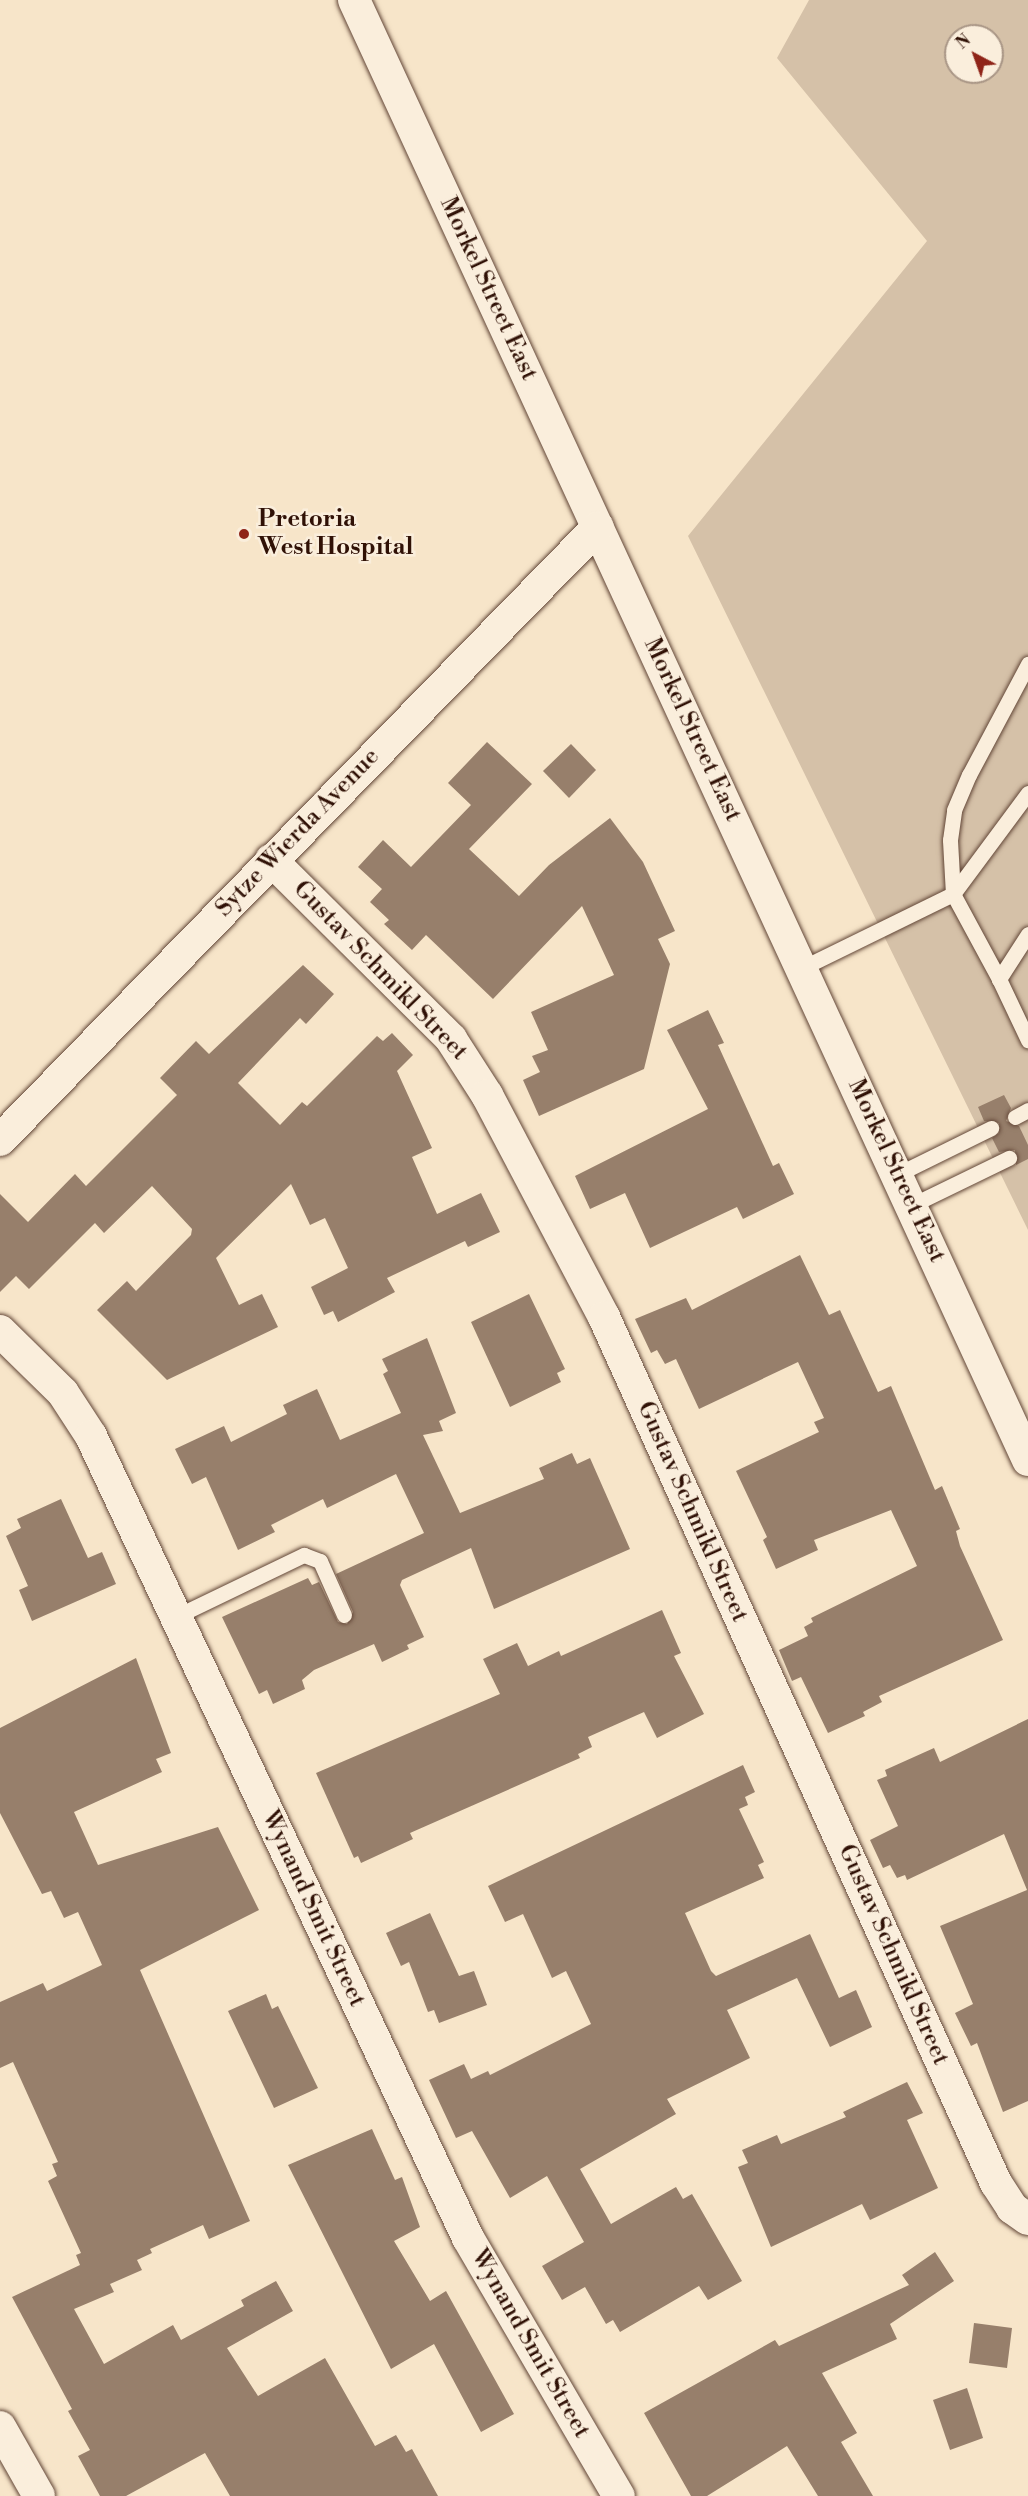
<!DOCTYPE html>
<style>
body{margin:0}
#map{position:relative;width:1028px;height:2496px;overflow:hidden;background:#f7e5c9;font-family:"Libre Bodoni",serif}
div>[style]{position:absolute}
.green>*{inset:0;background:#d5c1a8}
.building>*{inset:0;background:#977f6b}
.roads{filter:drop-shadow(0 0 2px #624637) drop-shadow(0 0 2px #624637)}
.service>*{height:15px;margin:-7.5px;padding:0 7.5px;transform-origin:7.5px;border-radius:7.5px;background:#faeedc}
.minor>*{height:32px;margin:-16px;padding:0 16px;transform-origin:16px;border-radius:16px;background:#faeedc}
.dots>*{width:16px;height:16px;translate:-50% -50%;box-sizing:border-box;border:3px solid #faeedc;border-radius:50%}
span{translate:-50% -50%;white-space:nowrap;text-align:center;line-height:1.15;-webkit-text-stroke:5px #faeedc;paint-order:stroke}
.street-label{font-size:24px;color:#301106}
.poi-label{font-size:24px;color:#301106;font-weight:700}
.left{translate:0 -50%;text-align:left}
.north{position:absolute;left:944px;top:24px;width:60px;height:60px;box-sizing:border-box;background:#faeedc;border:2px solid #a99686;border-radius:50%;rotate:319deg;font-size:16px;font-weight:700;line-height:24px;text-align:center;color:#301106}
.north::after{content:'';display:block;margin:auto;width:21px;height:27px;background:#8f2418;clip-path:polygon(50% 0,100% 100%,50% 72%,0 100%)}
</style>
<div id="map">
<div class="green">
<div style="clip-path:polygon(evenodd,809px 0,1028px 0,1028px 1230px,688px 536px,927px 241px,777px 58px,809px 0,956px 36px,992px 36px,992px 72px,956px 72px,956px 36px)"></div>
</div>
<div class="building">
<div style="clip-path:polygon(487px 742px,532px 784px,469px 849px,519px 896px,549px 865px,610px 818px,643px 862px,675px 931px,658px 939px,670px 964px,644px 1069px,539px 1116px,523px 1080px,540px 1072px,532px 1056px,548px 1050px,531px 1012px,614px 975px,582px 906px,493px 999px,426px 935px,412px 950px,384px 924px,389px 920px,370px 902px,382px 889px,358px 867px,383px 840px,411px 867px,471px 805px,448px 783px)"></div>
<div style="clip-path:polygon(571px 744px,596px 770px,569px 798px,543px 771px)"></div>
<div style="clip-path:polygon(303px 965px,334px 994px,306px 1024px,300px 1018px,238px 1083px,280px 1125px,302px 1102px,307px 1106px,377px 1036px,383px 1041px,392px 1033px,413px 1055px,397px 1071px,432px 1148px,412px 1157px,437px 1214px,481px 1193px,500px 1232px,468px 1247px,465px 1241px,387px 1278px,395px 1292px,338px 1322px,333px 1311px,324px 1315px,311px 1287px,348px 1268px,325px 1218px,310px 1225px,291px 1184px,216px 1258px,239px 1305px,262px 1294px,278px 1327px,167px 1380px,97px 1310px,127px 1281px,136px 1291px,191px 1235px,192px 1229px,152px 1186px,104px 1233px,95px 1223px,29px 1289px,16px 1276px,0 1292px,0 1194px,28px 1222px,75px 1174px,86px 1186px,177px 1095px,160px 1078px,196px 1041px,209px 1054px)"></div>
<div style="clip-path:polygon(708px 1010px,724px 1043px,718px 1045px,773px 1166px,779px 1163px,794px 1194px,743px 1219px,737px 1207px,650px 1248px,625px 1193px,590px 1209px,575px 1176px,708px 1109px,667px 1030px)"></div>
<div style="clip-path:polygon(1004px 1095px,1011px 1108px,1006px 1121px,1019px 1126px,1028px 1145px,1028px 1159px,1016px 1165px,1015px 1150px,999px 1152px,992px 1138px,999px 1133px,999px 1123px,984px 1121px,978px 1107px)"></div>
<div style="clip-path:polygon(800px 1255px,829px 1315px,840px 1310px,878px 1392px,891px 1386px,935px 1490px,942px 1486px,960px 1529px,956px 1531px,960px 1546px,1003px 1640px,879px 1696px,882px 1702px,863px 1712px,865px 1716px,828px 1733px,801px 1677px,792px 1681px,779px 1650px,808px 1636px,804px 1627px,813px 1622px,811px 1618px,917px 1566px,891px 1510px,814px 1540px,818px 1550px,776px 1569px,763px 1540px,767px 1537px,736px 1471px,819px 1432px,814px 1422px,824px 1418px,798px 1362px,699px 1409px,676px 1359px,665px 1364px,657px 1350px,651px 1353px,635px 1319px,686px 1298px,692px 1310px)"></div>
<div style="clip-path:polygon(529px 1294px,565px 1369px,557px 1373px,561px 1382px,510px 1407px,471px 1322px)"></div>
<div style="clip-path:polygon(427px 1338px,456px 1413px,439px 1421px,443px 1431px,423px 1435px,460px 1513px,544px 1479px,539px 1468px,572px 1453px,577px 1464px,590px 1458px,630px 1549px,494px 1609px,471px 1548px,402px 1580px,400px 1585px,424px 1637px,407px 1645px,409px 1649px,382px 1662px,374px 1644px,314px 1670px,302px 1680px,305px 1689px,273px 1704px,267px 1690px,259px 1694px,222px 1617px,308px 1578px,312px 1585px,319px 1582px,338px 1622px,347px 1624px,353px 1612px,336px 1574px,424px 1533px,396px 1474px,327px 1508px,323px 1499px,271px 1525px,275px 1532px,238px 1550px,206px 1477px,192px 1484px,175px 1449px,224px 1426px,231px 1442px,287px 1414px,283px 1405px,317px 1389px,340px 1440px,401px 1413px,383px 1374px,388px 1371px,382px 1359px)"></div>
<div style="clip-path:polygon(61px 1499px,88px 1558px,102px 1552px,116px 1584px,32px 1621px,19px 1590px,28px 1586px,6px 1536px,21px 1528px,17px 1519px)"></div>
<div style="clip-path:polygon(662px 1610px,681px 1653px,674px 1656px,704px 1714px,657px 1738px,644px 1712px,588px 1737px,592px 1747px,578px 1754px,580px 1758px,410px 1833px,413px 1839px,361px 1863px,358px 1856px,354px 1858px,316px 1773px,500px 1694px,483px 1659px,517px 1643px,528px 1666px,559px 1651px,561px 1656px,570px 1652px)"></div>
<div style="clip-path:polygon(136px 1658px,171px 1753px,156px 1759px,162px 1772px,74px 1812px,98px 1865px,218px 1827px,259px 1910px,140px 1970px,250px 2221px,209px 2239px,203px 2225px,150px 2249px,152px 2253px,137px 2260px,142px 2270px,110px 2284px,114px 2292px,74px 2309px,104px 2364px,173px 2325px,181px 2340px,244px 2306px,241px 2300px,276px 2281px,293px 2311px,227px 2348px,258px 2396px,325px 2358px,375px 2446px,396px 2435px,406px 2452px,412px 2449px,438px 2496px,230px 2496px,205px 2453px,126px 2496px,100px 2496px,78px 2456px,90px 2450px,68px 2411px,72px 2409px,12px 2297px,80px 2265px,76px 2255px,81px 2253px,48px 2181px,57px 2176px,52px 2164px,58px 2162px,13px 2062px,0 2068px,0 2002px,43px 1983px,47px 1991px,102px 1965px,78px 1912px,64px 1918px,51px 1891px,42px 1894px,0 1813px,0 1728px)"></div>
<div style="clip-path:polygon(1028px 1719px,1028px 2101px,1003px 2112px,977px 2043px,971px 2046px,955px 2013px,973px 2004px,940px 1926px,1027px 1890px,1004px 1834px,907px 1880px,905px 1875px,897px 1878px,890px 1865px,883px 1868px,870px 1840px,898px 1826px,877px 1780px,887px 1776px,885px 1770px,934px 1748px,940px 1762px)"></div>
<div style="clip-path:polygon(743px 1765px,755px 1792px,745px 1797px,748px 1805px,739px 1809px,764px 1862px,758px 1865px,764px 1878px,685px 1913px,711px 1971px,716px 1976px,810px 1934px,839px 1998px,856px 1990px,872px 2027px,830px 2047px,797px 1978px,727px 2010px,750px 2058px,667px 2099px,676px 2114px,580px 2169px,611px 2224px,676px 2187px,683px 2199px,692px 2194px,742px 2281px,708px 2300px,699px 2286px,620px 2332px,613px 2320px,606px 2324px,585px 2287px,562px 2300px,542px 2266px,584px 2242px,547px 2176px,510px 2198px,472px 2131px,456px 2138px,429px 2080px,464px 2064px,471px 2079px,488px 2071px,490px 2075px,591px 2024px,566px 1971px,552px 1978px,523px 1914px,505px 1922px,488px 1886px)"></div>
<div style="clip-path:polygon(430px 1913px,459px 1976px,474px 1971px,487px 2005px,439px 2023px,434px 2010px,428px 2012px,409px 1962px,401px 1966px,386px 1933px)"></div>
<div style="clip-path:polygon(266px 1994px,272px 2009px,278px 2006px,318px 2088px,274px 2108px,228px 2011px)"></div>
<div style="clip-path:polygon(907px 2082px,923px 2113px,907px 2120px,938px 2188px,870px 2220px,862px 2204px,771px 2247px,738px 2167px,748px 2163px,742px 2150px,777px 2135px,781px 2144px,846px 2117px,843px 2112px)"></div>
<div style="clip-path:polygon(372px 2129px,395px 2180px,402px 2177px,420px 2227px,394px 2241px,430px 2301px,446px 2291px,514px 2414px,481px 2432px,434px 2344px,391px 2369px,288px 2165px)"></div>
<div style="clip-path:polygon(935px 2252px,954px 2281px,890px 2324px,897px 2339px,822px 2373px,857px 2433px,841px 2442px,873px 2496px,818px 2496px,787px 2446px,707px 2496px,691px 2496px,644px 2413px,775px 2340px,779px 2346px,909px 2285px,902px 2275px)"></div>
<div style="clip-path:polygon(974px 2323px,1012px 2328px,1007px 2368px,969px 2363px)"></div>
<div style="clip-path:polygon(967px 2388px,983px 2438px,950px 2450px,933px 2400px)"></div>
</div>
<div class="roads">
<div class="service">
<div style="left:1028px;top:934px;width:54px;rotate:122.8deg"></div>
<div style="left:999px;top:979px;width:68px;rotate:64.6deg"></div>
<div style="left:802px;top:968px;width:168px;rotate:-26.1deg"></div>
<div style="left:953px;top:894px;width:126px;rotate:-53.4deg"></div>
<div style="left:999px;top:979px;width:97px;rotate:-118.4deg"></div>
<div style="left:953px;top:894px;width:54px;rotate:-93.2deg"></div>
<div style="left:950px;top:840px;width:30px;rotate:-82deg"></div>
<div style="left:954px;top:810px;width:38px;rotate:-67deg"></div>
<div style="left:969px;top:775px;width:126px;rotate:-62deg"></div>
<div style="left:1015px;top:1117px;width:15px;rotate:-28deg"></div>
<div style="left:898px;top:1174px;width:104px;rotate:-26.3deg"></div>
<div style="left:912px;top:1205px;width:108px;rotate:-25.9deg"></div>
<div style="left:177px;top:1616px;width:141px;rotate:-25.7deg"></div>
<div style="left:304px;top:1555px;width:17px;rotate:21deg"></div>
<div style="left:320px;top:1561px;width:59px;rotate:66deg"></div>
</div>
<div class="minor">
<div style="left:354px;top:0;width:1608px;rotate:65.22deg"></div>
<div style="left:271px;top:860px;width:254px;rotate:44.8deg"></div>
<div style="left:451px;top:1039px;width:67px;rotate:57.3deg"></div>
<div style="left:487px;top:1095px;width:251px;rotate:62.2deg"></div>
<div style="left:604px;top:1317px;width:951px;rotate:65.65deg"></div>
<div style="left:996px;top:2183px;width:30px;rotate:57deg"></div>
<div style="left:1012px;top:2208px;width:19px;rotate:35deg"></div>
<div style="left:0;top:1140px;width:856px;rotate:-45.71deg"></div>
<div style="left:0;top:1331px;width:88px;rotate:44.5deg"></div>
<div style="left:63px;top:1393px;width:51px;rotate:56.9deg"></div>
<div style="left:91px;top:1436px;width:886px;rotate:64.82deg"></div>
<div style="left:468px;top:2238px;width:299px;rotate:59.7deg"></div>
<div style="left:0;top:2427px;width:79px;rotate:60.5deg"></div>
</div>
</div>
<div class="dots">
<div style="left:244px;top:534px;background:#8f2418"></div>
</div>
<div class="street-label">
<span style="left:488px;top:289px;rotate:65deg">Morkel Street East</span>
<span style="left:692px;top:730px;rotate:65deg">Morkel Street East</span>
<span style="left:298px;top:833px;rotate:-46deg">Sytze Wierda Avenue</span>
<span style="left:380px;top:971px;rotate:46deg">Gustav Schmikl Street</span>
<span style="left:896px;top:1171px;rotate:65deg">Morkel Street East</span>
<span style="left:692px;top:1512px;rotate:66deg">Gustav Schmikl Street</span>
<span style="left:313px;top:1909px;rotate:65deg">Wynand Smit Street</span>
<span style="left:893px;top:1955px;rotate:66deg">Gustav Schmikl Street</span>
<span style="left:530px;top:2344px;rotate:60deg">Wynand Smit Street</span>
</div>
<div class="poi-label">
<span class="left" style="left:258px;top:534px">Pretoria<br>West Hospital</span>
</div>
<div class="north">N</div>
</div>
